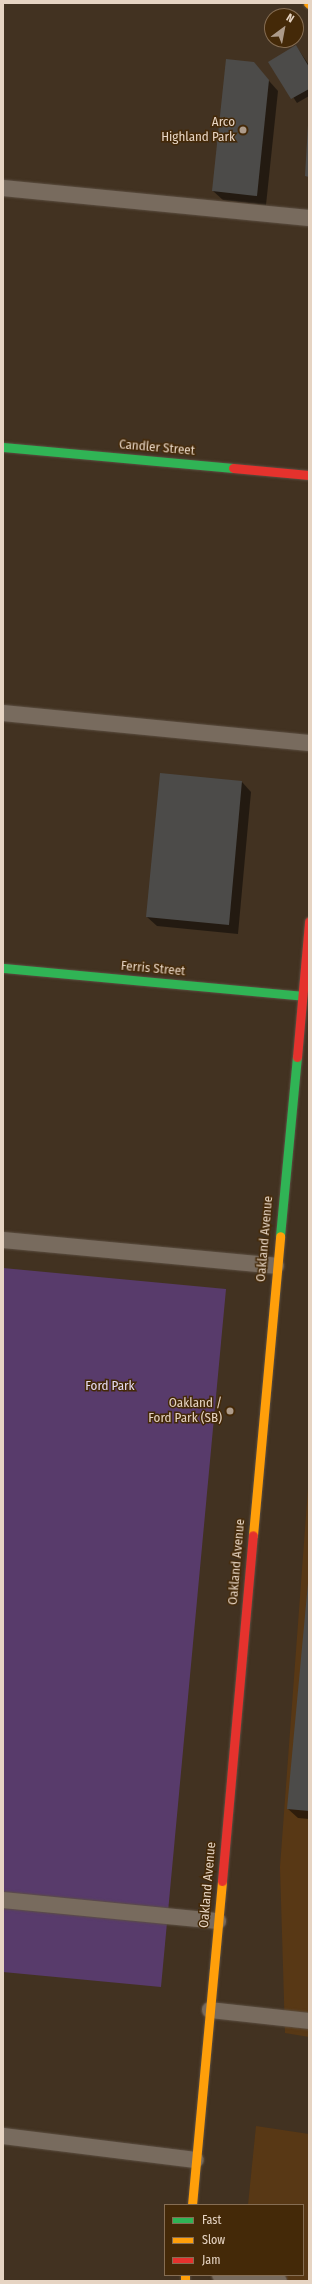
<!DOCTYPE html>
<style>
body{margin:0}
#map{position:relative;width:312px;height:2284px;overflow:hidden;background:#423221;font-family:"Fira Sans Condensed",sans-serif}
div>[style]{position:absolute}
.built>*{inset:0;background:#583815}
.green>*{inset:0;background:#583b6b}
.shadow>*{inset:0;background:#0007}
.building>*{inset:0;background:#4c4b49}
.roads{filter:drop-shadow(0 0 1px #5c4f42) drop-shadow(0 0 1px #5c4f42)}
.lane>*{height:16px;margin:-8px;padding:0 8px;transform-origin:8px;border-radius:8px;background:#786b5e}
.fast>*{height:9px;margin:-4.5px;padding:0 4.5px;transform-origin:4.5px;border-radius:4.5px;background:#30b455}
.slow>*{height:9px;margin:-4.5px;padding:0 4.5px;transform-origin:4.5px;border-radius:4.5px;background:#ff9f0a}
.jam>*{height:9px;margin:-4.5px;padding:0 4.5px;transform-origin:4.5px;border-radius:4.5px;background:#e5322d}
.dots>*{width:11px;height:11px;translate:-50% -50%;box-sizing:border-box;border:2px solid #442908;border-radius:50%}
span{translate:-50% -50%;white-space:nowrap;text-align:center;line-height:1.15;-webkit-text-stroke:3px #442908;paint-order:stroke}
.poi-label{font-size:13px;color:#e6d4c3}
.right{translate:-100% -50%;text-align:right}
.street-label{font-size:13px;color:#e6d4c3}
.park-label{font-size:13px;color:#e6dbf3}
.frame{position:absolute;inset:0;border:4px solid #e6d4c3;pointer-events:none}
.legend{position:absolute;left:164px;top:2204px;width:140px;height:72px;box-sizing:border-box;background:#442908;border:1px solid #856d53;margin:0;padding:5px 7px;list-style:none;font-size:12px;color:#e6d4c3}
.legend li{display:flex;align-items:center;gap:8px;height:20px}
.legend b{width:20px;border:1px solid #856d53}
.north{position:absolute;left:264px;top:8px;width:40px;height:40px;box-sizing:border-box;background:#442908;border:1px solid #856d53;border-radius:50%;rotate:32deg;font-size:11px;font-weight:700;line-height:16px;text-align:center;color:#e6d4c3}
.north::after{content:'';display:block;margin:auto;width:14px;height:18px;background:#ad9b8a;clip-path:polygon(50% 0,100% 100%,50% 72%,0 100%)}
</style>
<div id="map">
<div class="built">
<div style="clip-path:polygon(309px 1475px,309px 2037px,285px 2033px,280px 1867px)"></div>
<div style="clip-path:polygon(256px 2126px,309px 2134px,309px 2281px,240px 2281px,241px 2275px,303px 2275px,303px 2205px,248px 2205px)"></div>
</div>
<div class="green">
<div style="clip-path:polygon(3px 1268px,226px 1289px,161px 1987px,3px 1972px)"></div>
</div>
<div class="shadow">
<div style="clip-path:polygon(296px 46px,309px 65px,309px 96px,297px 103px,270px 62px)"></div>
<div style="clip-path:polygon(253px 63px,278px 91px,266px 205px,223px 200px,213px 191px)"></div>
<div style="clip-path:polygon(242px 782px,251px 792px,238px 934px,157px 926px,147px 917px)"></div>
<div style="clip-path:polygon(309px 1583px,309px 1819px,298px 1818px,288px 1809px)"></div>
</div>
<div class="building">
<div style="clip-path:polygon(296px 45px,309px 67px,309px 89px,291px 99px,268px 62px)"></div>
<div style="clip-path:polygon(226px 59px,254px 62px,269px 80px,257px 196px,212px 191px)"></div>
<div style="clip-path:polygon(308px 125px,309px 125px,309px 177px,305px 176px)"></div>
<div style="clip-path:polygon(160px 773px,242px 781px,229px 925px,146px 917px)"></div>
<div style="clip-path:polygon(308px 1583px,309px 1584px,309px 1811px,287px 1809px)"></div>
</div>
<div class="roads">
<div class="lane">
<div style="left:3px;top:188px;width:307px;rotate:5.6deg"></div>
<div style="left:3px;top:713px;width:307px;rotate:5.6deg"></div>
<div style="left:3px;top:1240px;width:274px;rotate:5.4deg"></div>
<div style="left:3px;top:1900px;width:216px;rotate:5.6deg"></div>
<div style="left:210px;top:2010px;width:100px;rotate:6.3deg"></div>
<div style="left:3px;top:2136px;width:194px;rotate:7.1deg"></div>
<div style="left:220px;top:2275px;width:59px;rotate:5.8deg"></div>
</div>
<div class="fast">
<div style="left:3px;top:447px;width:231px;rotate:5.2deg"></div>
<div style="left:3px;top:968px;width:300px;rotate:5.3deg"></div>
<div style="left:280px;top:1236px;width:180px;rotate:-84.6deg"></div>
</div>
<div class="slow">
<div style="left:308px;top:3px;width:1px;rotate:45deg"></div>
<div style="left:253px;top:1535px;width:300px;rotate:-84.8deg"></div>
<div style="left:192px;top:2205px;width:325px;rotate:-84.7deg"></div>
<div style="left:185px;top:2275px;width:6px;rotate:90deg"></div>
</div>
<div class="jam">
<div style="left:233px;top:468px;width:76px;rotate:5.3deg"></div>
<div style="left:297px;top:1057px;width:136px;rotate:-84.9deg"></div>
<div style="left:222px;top:1881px;width:347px;rotate:-84.9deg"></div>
</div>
</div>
<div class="dots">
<div style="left:243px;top:130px;background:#ad9b8a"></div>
<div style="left:230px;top:1411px;background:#ad9b8a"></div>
</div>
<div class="poi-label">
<span class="right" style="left:235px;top:130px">Arco<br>Highland Park</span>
<span class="right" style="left:222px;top:1411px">Oakland /<br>Ford Park (SB)</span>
</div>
<div class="street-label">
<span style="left:157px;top:448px;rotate:5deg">Candler Street</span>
<span style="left:153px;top:969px;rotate:5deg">Ferris Street</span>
<span style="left:265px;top:1239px;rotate:-85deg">Oakland Avenue</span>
<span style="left:237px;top:1562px;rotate:-85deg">Oakland Avenue</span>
<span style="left:208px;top:1885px;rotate:-85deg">Oakland Avenue</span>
</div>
<div class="park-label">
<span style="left:110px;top:1386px">Ford Park</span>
</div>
<div class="frame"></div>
<ul class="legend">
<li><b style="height:5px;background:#30b455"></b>Fast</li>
<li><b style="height:5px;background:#ff9f0a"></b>Slow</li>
<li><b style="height:5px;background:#e5322d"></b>Jam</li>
</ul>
<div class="north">N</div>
</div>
